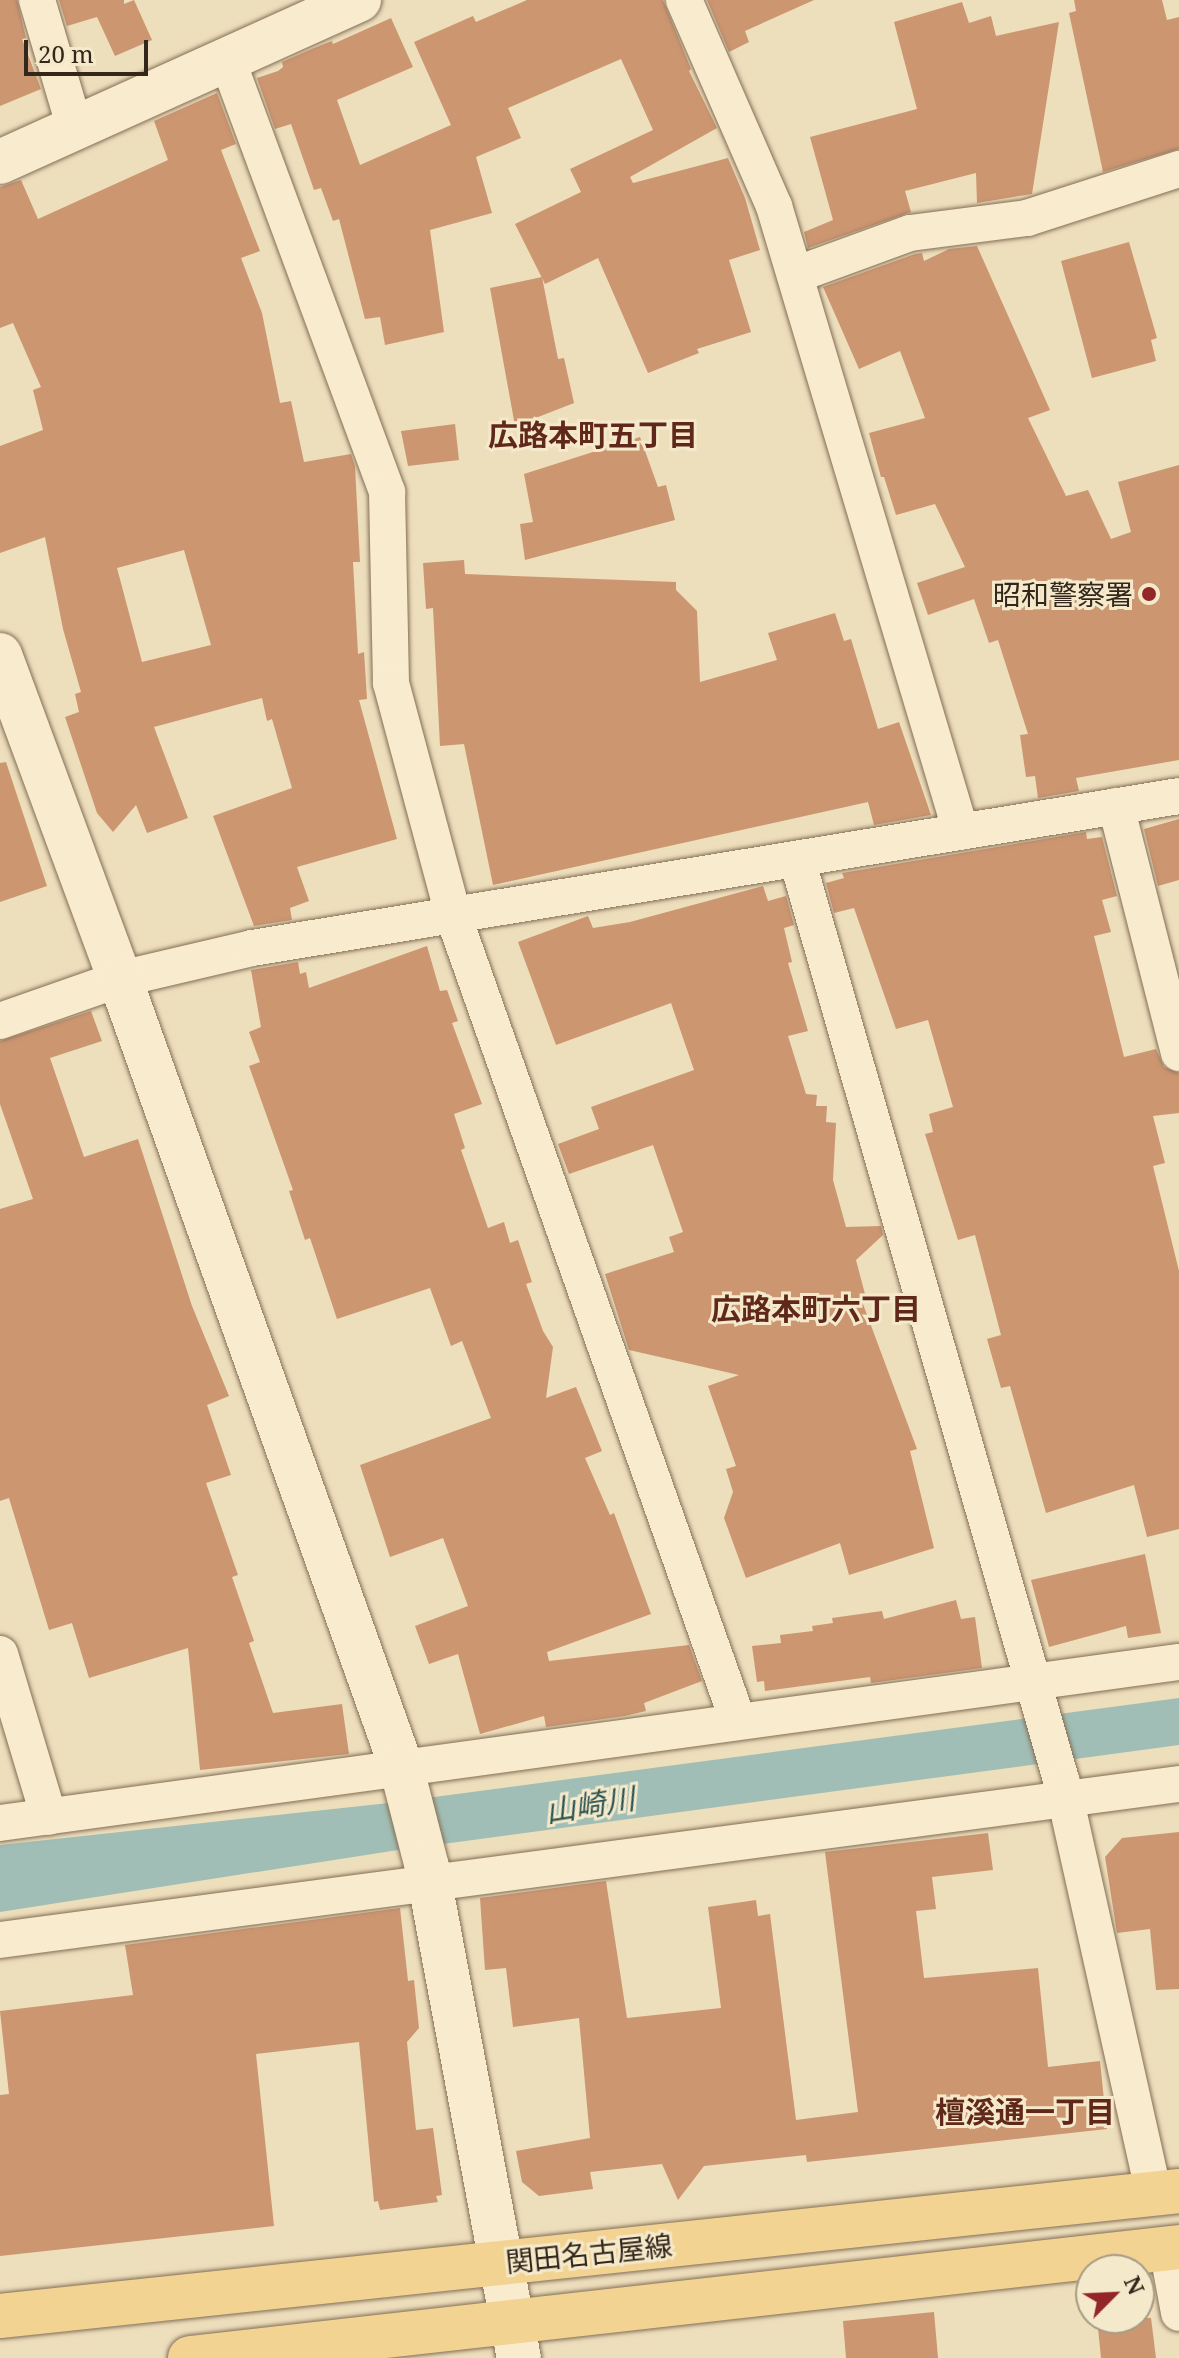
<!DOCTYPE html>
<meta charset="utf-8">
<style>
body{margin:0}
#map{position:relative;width:1179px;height:2358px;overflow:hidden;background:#eddebc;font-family:"Noto Serif","Noto Sans JP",serif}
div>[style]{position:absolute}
.water>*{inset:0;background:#a0beb5}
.building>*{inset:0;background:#cc9671}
.roads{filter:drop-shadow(0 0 2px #846e56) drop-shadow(0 0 2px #846e56)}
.minor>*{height:36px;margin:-18px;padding:0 18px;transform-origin:18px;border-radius:18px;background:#f9ecce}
.tertiary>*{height:44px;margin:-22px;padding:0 22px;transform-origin:22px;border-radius:22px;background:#f9ecce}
.primary>*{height:44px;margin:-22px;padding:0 22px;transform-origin:22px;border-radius:22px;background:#f2d392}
.dots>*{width:22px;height:22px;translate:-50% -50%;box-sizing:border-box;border:4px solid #f5e9cb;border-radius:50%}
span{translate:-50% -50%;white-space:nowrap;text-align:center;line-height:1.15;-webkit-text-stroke:6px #f5e9cb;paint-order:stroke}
.poi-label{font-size:28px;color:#33261b}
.right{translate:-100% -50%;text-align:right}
.street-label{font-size:28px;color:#33261b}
.neighbourhood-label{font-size:30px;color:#60281a;font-weight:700}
.water-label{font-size:30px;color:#2a5451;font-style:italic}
.north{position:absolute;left:1075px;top:2254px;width:80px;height:80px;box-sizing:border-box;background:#f5e9cb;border:2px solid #a79b85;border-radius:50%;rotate:66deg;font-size:22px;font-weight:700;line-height:32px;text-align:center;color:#33261b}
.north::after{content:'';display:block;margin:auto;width:28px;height:36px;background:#932627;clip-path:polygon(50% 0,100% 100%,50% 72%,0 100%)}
.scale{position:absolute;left:24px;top:40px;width:124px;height:36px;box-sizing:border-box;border:4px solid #33261b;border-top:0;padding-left:10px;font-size:24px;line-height:28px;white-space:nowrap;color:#33261b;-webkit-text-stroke:6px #f5e9cb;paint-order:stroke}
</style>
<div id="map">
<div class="water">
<div style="clip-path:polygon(1179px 1698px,1179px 1745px,398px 1850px,0 1912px,0 1845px,389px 1803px)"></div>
</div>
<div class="building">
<div style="clip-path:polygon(0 0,17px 0,26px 38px,22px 39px,41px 89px,0 106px)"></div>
<div style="clip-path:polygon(59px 0,124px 0,124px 4px,134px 0,152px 40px,115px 56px,97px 17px,67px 26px)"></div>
<div style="clip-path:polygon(527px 0,663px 0,691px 69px,689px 71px,717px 128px,630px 177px,633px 183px,728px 158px,745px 198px,760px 250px,729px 260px,751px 332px,697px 349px,699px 353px,648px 373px,598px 258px,545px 284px,515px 224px,581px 192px,570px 169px,653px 130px,621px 59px,508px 108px,521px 138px,476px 157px,492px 213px,430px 230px,444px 332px,385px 345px,380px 317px,365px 319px,339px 219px,333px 221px,321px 188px,314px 190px,291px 124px,275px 129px,257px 78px,278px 71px,283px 67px,282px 62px,314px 48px,332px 41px,333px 44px,391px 18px,413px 67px,337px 100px,360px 165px,451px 125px,414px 42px,473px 16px,476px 22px)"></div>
<div style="clip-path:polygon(707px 0,814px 0,745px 31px,749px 42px,729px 52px)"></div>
<div style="clip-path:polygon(1074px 0,1162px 0,1167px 20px,1179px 17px,1179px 149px,1103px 172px,1069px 13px,1076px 11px)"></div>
<div style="clip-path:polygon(962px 2px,969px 23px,991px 16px,996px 36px,1059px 22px,1032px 194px,977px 203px,976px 173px,905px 191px,911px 212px,808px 248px,804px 232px,833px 220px,810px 137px,917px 109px,894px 22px)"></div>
<div style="clip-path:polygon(evenodd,217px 93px,236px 144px,221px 150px,260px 251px,241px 258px,262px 313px,280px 403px,291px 401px,304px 462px,351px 454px,355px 466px,360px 562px,353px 562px,358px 654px,364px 652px,367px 699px,359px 700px,397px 839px,297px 867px,309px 901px,290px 908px,292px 920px,254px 926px,213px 816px,292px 788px,272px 719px,267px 721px,262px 698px,154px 727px,188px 818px,147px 833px,136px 805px,113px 832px,97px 813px,65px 717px,79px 712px,75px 694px,81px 692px,63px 629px,45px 537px,0 553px,0 446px,43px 430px,33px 390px,41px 387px,13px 323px,0 328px,0 187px,21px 180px,38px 219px,168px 160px,154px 121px,217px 93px,184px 550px,211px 645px,142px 662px,117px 568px,184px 550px)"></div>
<div style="clip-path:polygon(1129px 242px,1157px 338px,1151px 340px,1156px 361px,1092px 378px,1061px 261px)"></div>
<div style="clip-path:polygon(977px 246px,1050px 410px,1028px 418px,1066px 496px,1088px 490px,1111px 539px,1131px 532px,1118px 482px,1179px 465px,1179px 760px,1076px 778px,1079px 791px,1038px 798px,1035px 776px,1026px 777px,1020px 735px,1028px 734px,998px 640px,989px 643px,974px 599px,928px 615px,917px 583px,965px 567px,935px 504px,896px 515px,884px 477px,881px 477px,869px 433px,925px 418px,900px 351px,859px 369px,823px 287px,915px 254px,922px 253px,924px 261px,949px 249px)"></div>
<div style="clip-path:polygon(542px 277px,558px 359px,564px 358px,574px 403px,515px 426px,490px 288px)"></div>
<div style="clip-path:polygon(455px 424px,459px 460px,408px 466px,401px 431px)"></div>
<div style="clip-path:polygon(640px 437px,658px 487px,666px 485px,675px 520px,525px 560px,520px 524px,533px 522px,524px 474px)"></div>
<div style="clip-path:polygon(464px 560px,465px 574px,676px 582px,676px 590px,697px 611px,700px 682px,777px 660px,768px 633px,835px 613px,844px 641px,851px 639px,878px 729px,899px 722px,931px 815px,874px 825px,868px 802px,493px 885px,464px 744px,440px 746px,433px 608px,426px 609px,423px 563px)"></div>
<div style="clip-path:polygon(6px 762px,47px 886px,0 902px,0 763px)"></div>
<div style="clip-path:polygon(1179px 819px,1179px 880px,1158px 886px,1144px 829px)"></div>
<div style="clip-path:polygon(1086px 832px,1087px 839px,1102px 837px,1117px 896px,1102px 900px,1111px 932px,1094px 936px,1124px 1057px,1156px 1049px,1164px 1067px,1179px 1073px,1179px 1113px,1153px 1116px,1165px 1163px,1153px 1166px,1179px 1271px,1179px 1529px,1147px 1537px,1134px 1485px,1046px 1513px,1010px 1386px,1001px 1388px,987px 1339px,1001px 1335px,975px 1235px,958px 1240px,925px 1134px,933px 1132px,929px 1114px,953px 1107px,928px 1020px,896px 1029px,854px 908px,834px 913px,826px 883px,844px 878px,842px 873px)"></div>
<div style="clip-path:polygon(763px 886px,768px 901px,786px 896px,794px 925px,784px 928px,792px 962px,788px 963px,808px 1031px,788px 1036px,806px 1094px,817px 1095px,816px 1106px,827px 1106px,826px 1122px,836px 1123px,833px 1180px,846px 1227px,881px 1226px,883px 1235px,856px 1260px,865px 1294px,860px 1296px,917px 1449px,910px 1451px,934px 1548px,849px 1575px,840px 1543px,746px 1578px,724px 1518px,733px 1492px,726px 1469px,736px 1466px,708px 1386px,739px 1375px,629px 1350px,605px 1274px,674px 1252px,669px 1237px,683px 1232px,653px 1145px,569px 1174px,558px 1144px,599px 1129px,591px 1107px,694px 1070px,671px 1003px,556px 1045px,518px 942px,588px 916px,593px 928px,630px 922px)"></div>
<div style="clip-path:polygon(427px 946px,440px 991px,447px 990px,458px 1021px,452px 1023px,482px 1104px,454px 1114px,465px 1148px,461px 1150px,488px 1228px,504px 1222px,510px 1243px,518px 1240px,532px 1282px,526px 1284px,543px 1331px,553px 1347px,546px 1398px,576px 1387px,602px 1451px,585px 1458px,610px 1515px,614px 1513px,651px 1614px,547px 1652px,549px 1661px,689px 1645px,702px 1681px,644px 1703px,646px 1711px,625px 1716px,546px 1727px,544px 1716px,480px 1734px,458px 1654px,429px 1664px,415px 1626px,468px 1606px,443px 1538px,390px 1557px,360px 1465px,491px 1418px,462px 1341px,451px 1346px,430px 1288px,337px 1319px,310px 1238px,305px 1240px,289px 1191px,293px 1190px,249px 1066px,260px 1062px,249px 1032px,261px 1027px,251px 970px,298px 962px,300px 974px,306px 972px,309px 988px)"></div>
<div style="clip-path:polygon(91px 1011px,102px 1041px,50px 1058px,84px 1157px,138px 1139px,192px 1306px,229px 1396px,207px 1405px,231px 1475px,206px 1483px,238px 1575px,232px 1577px,254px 1641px,249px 1643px,273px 1713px,342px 1704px,349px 1754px,200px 1770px,188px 1648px,89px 1678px,72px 1623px,49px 1630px,9px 1498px,0 1501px,0 1209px,33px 1199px,0 1104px,0 1041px)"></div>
<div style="clip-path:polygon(1145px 1554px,1161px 1633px,1128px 1638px,1126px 1626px,1049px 1647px,1031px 1580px)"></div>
<div style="clip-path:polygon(956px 1600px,961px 1619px,975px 1617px,982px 1668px,871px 1683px,870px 1677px,765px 1691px,764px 1681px,757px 1682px,752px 1646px,781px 1643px,780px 1635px,813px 1631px,812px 1626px,833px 1623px,832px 1618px,882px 1611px,884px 1619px)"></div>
<div style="clip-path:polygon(1179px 1832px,1179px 1989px,1156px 1990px,1150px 1929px,1117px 1933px,1105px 1857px,1122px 1838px)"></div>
<div style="clip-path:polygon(988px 1833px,993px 1870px,932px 1877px,936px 1909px,916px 1911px,924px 1978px,1038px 1968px,1048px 2067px,1100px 2061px,1107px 2129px,807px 2162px,806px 2155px,704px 2166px,678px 2200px,662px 2164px,590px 2172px,593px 2189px,539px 2196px,522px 2182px,516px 2151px,590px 2138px,579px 2018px,513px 2027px,506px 1968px,485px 1970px,480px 1898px,606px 1881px,627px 2018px,721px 2008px,708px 1907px,756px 1900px,758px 1916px,770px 1914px,796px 2120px,858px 2112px,825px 1852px)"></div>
<div style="clip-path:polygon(400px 1908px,408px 1981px,414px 1980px,419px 2028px,407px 2042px,416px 2130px,433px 2128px,442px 2195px,436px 2196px,438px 2202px,380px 2210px,378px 2201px,374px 2202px,359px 2042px,256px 2054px,274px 2226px,0 2256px,0 2095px,9px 2094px,0 2011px,133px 1995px,125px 1945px)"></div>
<div style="clip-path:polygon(934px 2312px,938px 2358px,846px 2358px,843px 2321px)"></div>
<div style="clip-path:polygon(1097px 2318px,1151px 2318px,1156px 2358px,1101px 2358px)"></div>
</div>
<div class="roads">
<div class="minor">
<div style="left:37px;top:0;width:134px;rotate:73.5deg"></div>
<div style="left:684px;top:0;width:225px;rotate:66.4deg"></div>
<div style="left:774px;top:206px;width:653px;rotate:73.37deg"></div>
<div style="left:227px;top:59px;width:462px;rotate:69.7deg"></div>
<div style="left:387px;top:492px;width:191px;rotate:88.8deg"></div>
<div style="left:391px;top:683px;width:240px;rotate:75deg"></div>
<div style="left:453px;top:915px;width:855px;rotate:70.53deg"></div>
<div style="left:795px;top:275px;width:122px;rotate:-20.1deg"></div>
<div style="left:910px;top:233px;width:118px;rotate:-7.3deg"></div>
<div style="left:1027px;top:218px;width:160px;rotate:-17.9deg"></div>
<div style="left:1116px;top:806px;width:255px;rotate:75.7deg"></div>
<div style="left:797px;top:859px;width:961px;rotate:74deg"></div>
<div style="left:1062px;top:1783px;width:422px;rotate:77.4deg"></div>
<div style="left:0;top:1021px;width:127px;rotate:-19.3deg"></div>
<div style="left:120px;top:979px;width:136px;rotate:-13.2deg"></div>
<div style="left:252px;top:948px;width:939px;rotate:-9.31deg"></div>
<div style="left:0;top:1654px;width:170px;rotate:73.3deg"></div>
<div style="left:0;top:1823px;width:1190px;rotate:-7.78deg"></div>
<div style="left:0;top:1940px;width:1189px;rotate:-7.54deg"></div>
<div style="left:1167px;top:2248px;width:66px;rotate:79.5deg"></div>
</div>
<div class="tertiary">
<div style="left:0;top:162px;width:394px;rotate:-24.3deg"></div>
<div style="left:0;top:655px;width:346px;rotate:69.7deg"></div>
<div style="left:120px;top:979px;width:836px;rotate:70.35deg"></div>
<div style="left:401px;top:1766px;width:104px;rotate:75.6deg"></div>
<div style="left:427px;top:1867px;width:500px;rotate:79.4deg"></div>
</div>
<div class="primary">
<div style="left:0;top:2316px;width:1186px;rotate:-6.05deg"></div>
<div style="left:190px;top:2358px;width:995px;rotate:-6.4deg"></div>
</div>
</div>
<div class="dots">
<div style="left:1149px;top:594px;background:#932627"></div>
</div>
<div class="poi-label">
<span class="right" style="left:1133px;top:594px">昭和警察署</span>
</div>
<div class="street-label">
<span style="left:589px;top:2253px;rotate:-6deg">関田名古屋線</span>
</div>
<div class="neighbourhood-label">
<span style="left:593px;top:435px">広路本町五丁目</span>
<span style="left:816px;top:1309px">広路本町六丁目</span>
<span style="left:1025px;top:2112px">檀溪通一丁目</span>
</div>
<div class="water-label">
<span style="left:590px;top:1805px;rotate:-9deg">山崎川</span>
</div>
<div class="north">N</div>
<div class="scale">20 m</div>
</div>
